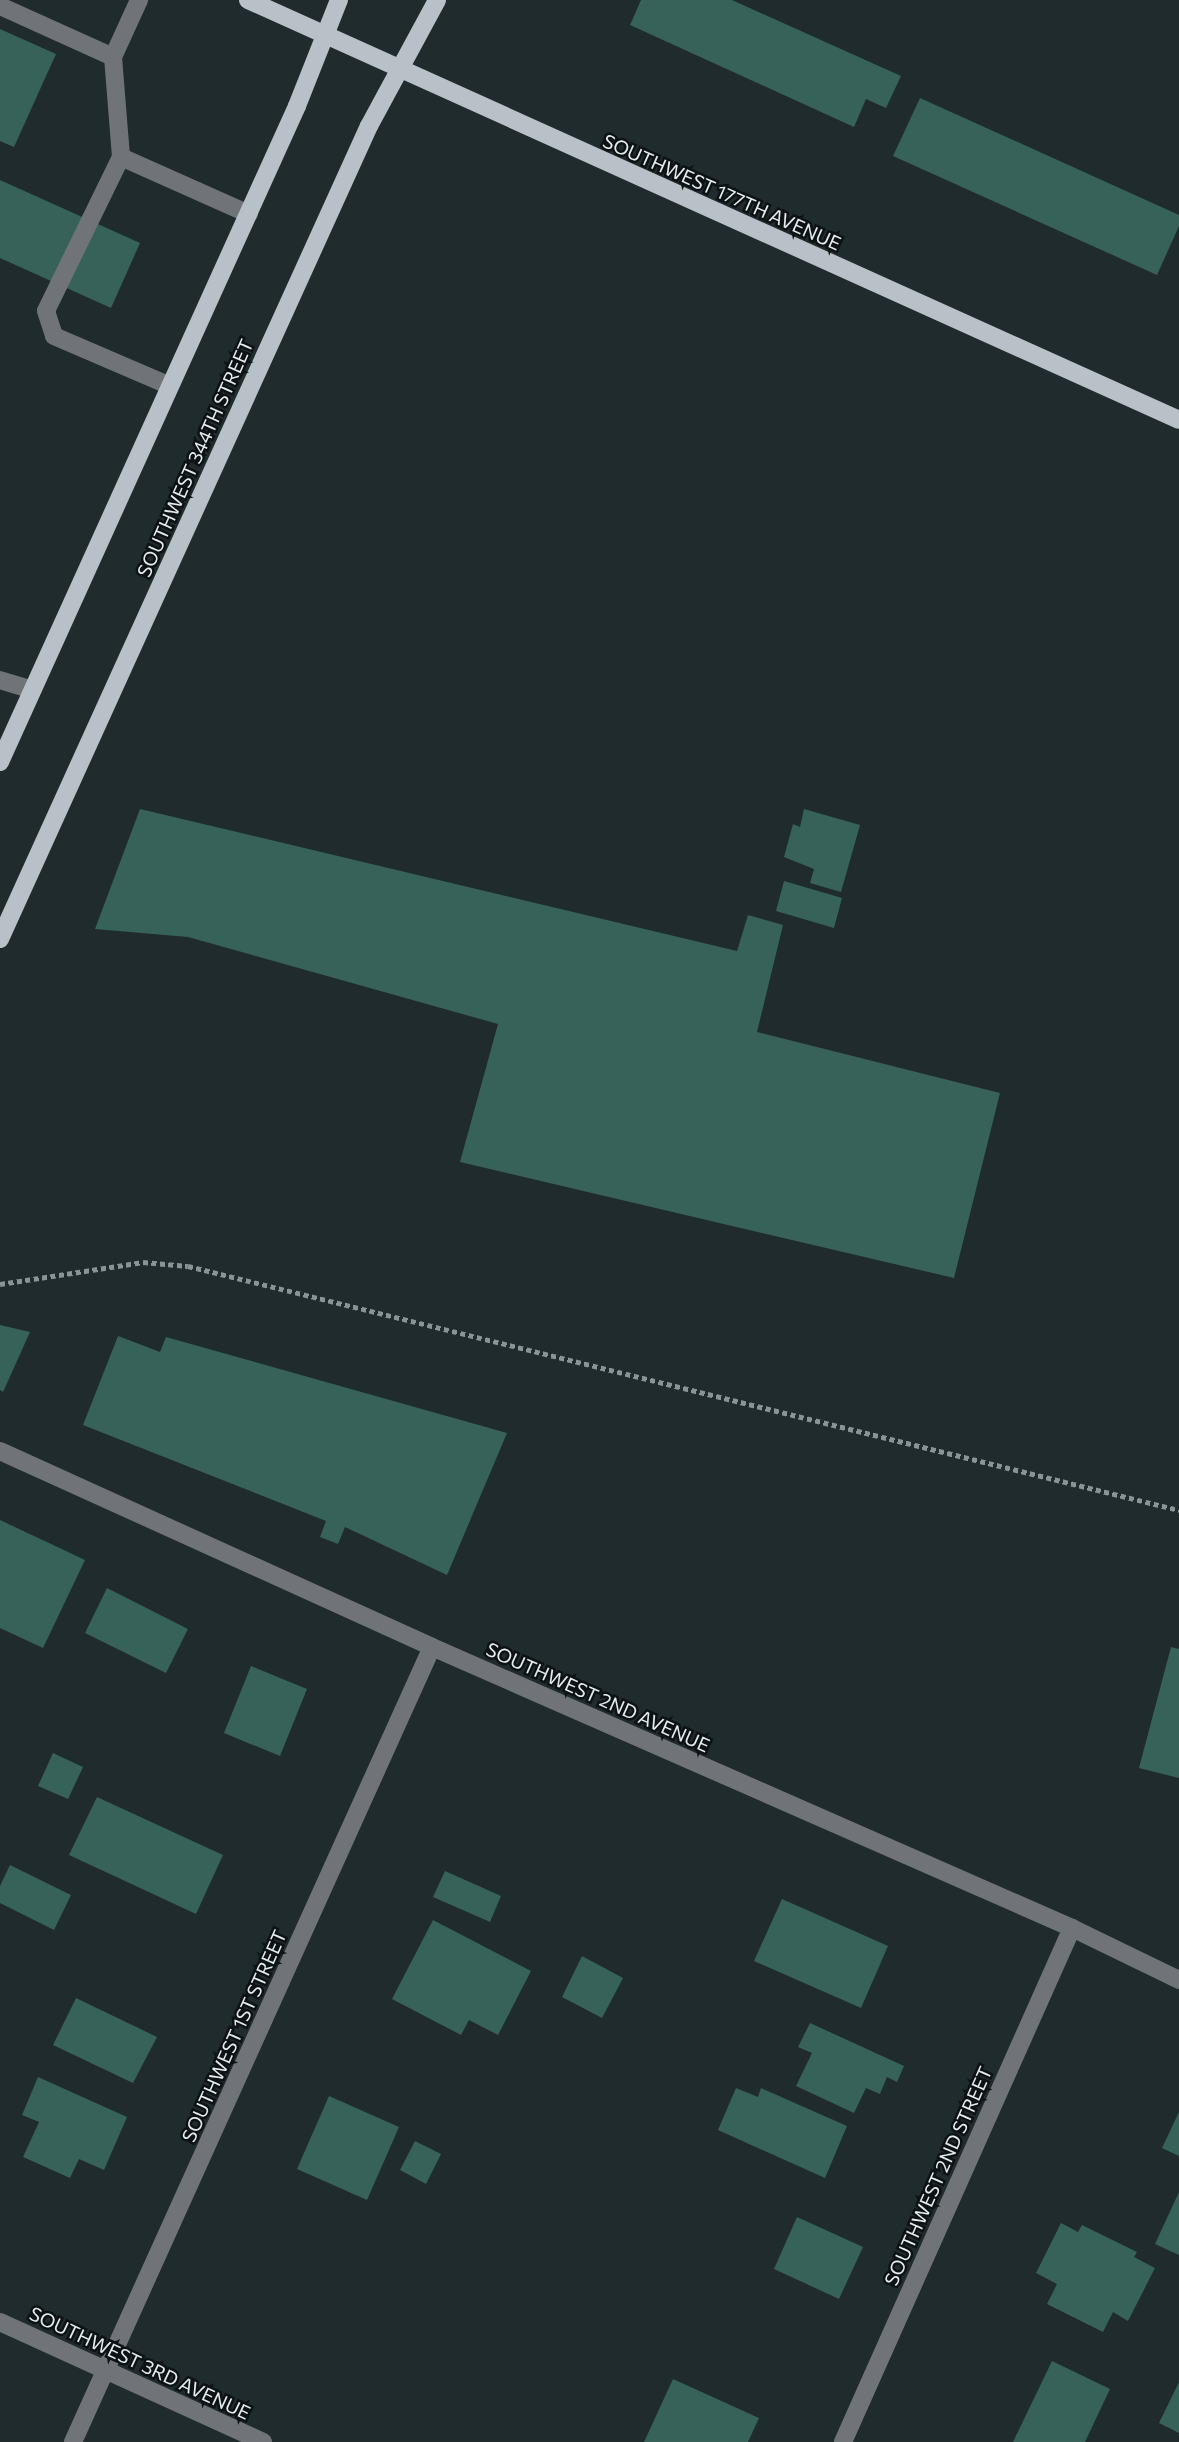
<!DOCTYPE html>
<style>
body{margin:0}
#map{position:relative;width:1179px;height:2442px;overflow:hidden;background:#202b2e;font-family:Commissioner,sans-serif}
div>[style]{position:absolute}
.building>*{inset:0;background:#36625a}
.path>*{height:4.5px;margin-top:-2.25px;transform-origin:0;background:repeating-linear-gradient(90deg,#8a9495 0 5px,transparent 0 8.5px)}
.minor>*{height:18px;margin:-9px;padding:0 9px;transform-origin:9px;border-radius:9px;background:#707478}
.major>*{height:18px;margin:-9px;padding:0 9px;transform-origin:9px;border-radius:9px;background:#b8c0c8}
span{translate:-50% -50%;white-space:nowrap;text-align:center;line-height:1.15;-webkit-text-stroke:5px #0d1214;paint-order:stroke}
.street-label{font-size:19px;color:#e4eced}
</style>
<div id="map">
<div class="building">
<div style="clip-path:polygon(641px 0,732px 0,901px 76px,886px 108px,866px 99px,854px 127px,630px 25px)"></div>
<div style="clip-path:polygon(0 29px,56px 54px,14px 147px,0 141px)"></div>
<div style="clip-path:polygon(920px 98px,1179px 215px,1179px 226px,1157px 275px,893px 156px)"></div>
<div style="clip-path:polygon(0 180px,140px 243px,111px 308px,0 258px)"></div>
<div style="clip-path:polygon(140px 809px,737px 951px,748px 915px,783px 925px,757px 1032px,1000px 1093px,954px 1278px,460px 1162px,498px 1024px,188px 937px,95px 929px)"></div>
<div style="clip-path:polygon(804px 809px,860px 825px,841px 892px,810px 883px,814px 869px,784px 857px,793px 824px,800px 827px)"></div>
<div style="clip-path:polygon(784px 881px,842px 898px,834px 928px,776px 911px)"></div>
<div style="clip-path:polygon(0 1325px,30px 1332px,3px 1392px,0 1390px)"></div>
<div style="clip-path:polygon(118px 1336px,160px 1352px,166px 1337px,507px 1433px,447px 1575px,345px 1527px,338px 1544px,320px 1537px,326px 1521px,83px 1425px)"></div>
<div style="clip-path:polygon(0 1520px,85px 1560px,43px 1648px,0 1628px)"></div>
<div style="clip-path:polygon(107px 1588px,188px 1629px,166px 1673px,85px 1633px)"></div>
<div style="clip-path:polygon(1171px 1647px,1179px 1649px,1179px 1778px,1139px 1768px)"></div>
<div style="clip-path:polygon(251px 1666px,307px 1689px,280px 1756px,224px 1733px)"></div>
<div style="clip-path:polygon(53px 1753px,83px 1767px,68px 1799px,38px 1786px)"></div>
<div style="clip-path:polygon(97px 1797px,223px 1855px,196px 1914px,69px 1855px)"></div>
<div style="clip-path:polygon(10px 1865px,71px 1895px,54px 1930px,0 1903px,0 1886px)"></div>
<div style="clip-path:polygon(445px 1871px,501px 1896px,490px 1922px,433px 1897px)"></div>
<div style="clip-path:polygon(782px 1899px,888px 1946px,861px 2008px,754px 1961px)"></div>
<div style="clip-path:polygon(433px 1920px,531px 1971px,498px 2035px,469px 2020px,461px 2035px,392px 1999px)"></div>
<div style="clip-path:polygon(582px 1956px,623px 1978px,602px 2018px,562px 1997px)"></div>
<div style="clip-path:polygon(76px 1998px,157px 2037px,133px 2083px,53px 2045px)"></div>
<div style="clip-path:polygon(810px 2023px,904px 2066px,897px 2082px,887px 2077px,880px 2094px,866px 2088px,854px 2113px,796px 2086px,812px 2053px,798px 2047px)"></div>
<div style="clip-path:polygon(38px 2077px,127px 2117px,104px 2170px,79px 2159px,70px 2178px,23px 2157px,39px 2122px,22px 2115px)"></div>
<div style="clip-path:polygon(736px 2088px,758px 2097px,761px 2088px,847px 2126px,825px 2178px,718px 2130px)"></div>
<div style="clip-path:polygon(329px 2096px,399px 2127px,367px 2200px,297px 2169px)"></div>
<div style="clip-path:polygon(1179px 2112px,1179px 2156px,1162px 2148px)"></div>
<div style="clip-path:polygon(415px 2141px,441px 2154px,426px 2184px,400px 2170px)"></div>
<div style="clip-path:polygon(1179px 2192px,1179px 2255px,1155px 2244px)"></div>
<div style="clip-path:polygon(797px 2217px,863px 2247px,839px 2299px,774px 2269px)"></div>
<div style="clip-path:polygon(1061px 2223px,1078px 2232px,1082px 2225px,1137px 2252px,1134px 2257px,1155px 2268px,1128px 2321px,1113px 2312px,1103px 2332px,1047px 2304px,1057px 2284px,1036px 2273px)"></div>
<div style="clip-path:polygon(1052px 2361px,1110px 2389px,1085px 2442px,1013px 2442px)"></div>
<div style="clip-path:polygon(673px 2379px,759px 2418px,748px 2442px,644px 2442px)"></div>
<div style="clip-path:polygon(1179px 2382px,1179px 2433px,1159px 2423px)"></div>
</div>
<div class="path">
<div style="left:0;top:1284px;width:145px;rotate:-8.7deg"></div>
<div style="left:143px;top:1262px;width:45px;rotate:5.1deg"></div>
<div style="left:188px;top:1266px;width:1021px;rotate:13.83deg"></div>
</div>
<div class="minor">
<div style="left:0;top:6px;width:124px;rotate:24.3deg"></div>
<div style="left:113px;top:57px;width:63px;rotate:-65.5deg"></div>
<div style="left:113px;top:57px;width:100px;rotate:85.4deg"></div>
<div style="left:121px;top:157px;width:171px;rotate:116deg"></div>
<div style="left:46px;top:311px;width:26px;rotate:72deg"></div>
<div style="left:54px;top:336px;width:126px;rotate:23.3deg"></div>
<div style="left:121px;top:157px;width:140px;rotate:24deg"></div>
<div style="left:0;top:680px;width:34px;rotate:17deg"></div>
<div style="left:0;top:1451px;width:474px;rotate:24.4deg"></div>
<div style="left:432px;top:1647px;width:699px;rotate:23.7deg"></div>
<div style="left:1072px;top:1928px;width:119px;rotate:25.9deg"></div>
<div style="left:0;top:2322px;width:289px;rotate:24.5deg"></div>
<div style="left:73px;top:2442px;width:872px;rotate:-65.7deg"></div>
<div style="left:843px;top:2442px;width:563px;rotate:-65.99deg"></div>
</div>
<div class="major">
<div style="left:248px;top:0;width:1021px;rotate:24.28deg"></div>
<div style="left:0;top:762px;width:720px;rotate:-65.64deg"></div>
<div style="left:297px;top:106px;width:114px;rotate:-68.4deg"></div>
<div style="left:0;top:939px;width:893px;rotate:-65.59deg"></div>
<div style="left:369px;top:126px;width:143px;rotate:-61.6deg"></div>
</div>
<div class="street-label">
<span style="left:722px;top:192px;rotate:24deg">SOUTHWEST 177TH AVENUE</span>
<span style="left:195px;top:458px;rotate:-66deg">SOUTHWEST 344TH STREET</span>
<span style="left:598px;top:1697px;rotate:24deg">SOUTHWEST 2ND AVENUE</span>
<span style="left:234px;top:2036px;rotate:-66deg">SOUTHWEST 1ST STREET</span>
<span style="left:938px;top:2176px;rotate:-66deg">SOUTHWEST 2ND STREET</span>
<span style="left:140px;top:2363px;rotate:25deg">SOUTHWEST 3RD AVENUE</span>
</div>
</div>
